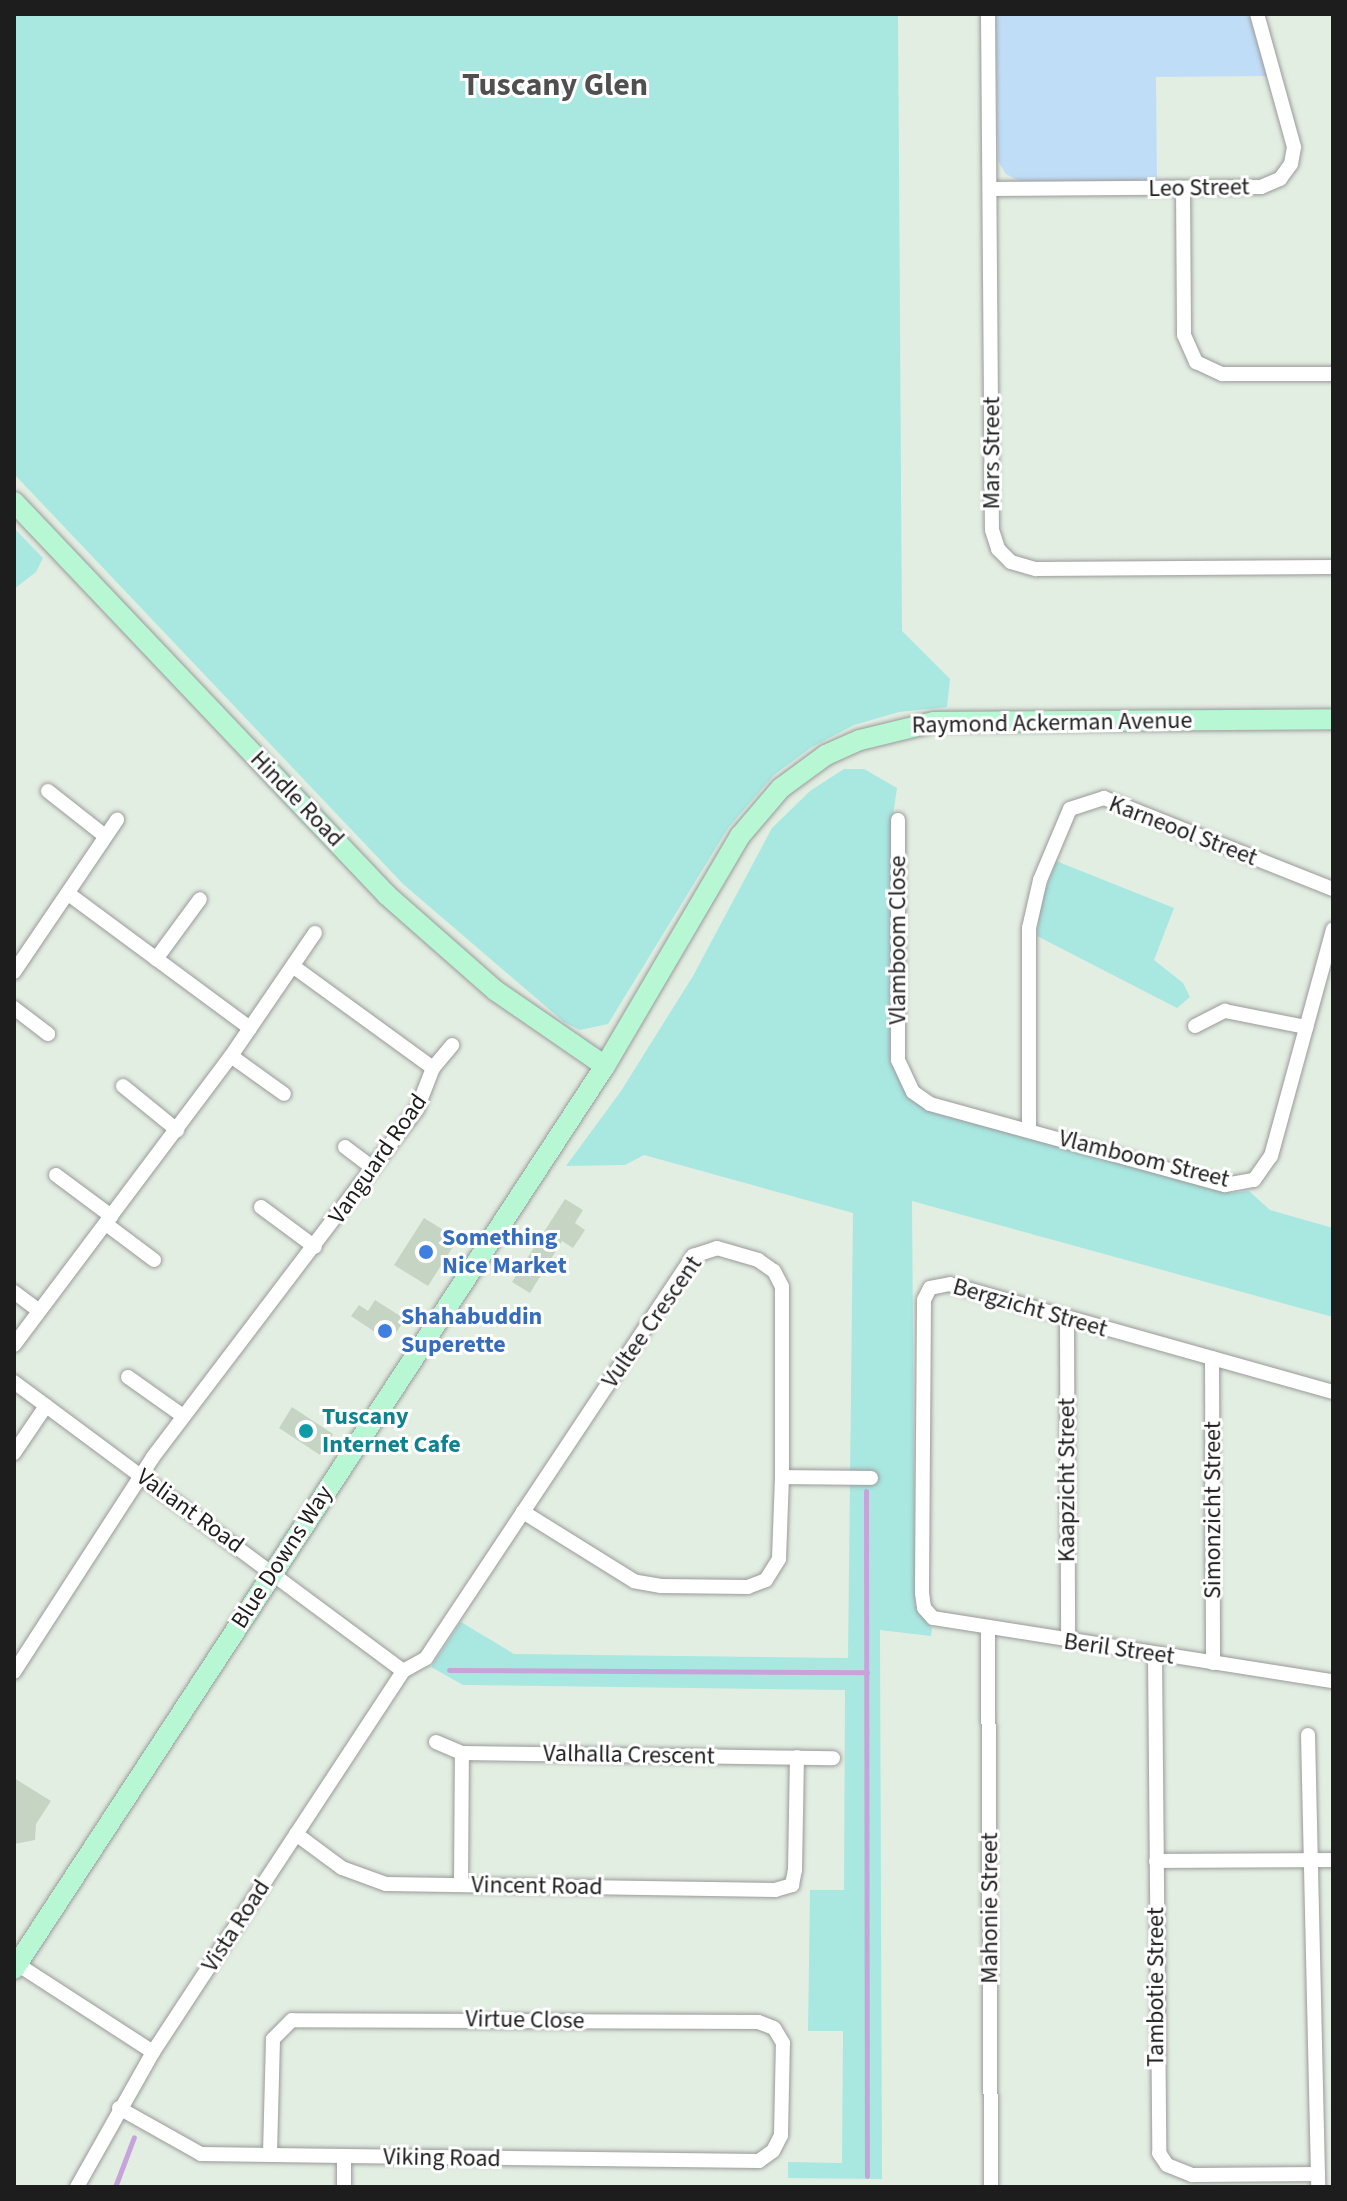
<!DOCTYPE html>
<style>
body{margin:0}
#map{position:relative;width:1347px;height:2201px;overflow:hidden;background:#e3eee3;font-family:"Source Sans 3",sans-serif}
div>[style]{position:absolute}
.grass>*{inset:0;background:#a9e7e1}
.park>*{inset:0;background:#c0ddf7}
.stream>*{height:5px;margin:-2.5px;padding:0 2.5px;transform-origin:2.5px;border-radius:2.5px;background:#c6a4da}
.building>*{inset:0;background:#c6d4c3}
.roads{filter:drop-shadow(0 0 2px #9a9a9a) drop-shadow(0 0 2px #9a9a9a)}
.street>*{height:14px;margin:-7px;padding:0 7px;transform-origin:7px;border-radius:7px;background:#fff}
.secondary>*{height:20px;margin:-10px;padding:0 10px;transform-origin:10px;border-radius:10px;background:#b7f7d4}
.dots>*{width:22px;height:22px;translate:-50% -50%;box-sizing:border-box;border:4px solid #fff;border-radius:50%}
span{translate:-50% -50%;white-space:nowrap;text-align:center;line-height:1.15;-webkit-text-stroke:6px #fff;paint-order:stroke}
.street-label{font-size:24px;color:#1d1d1d}
.shop-label{font-size:24px;color:#366cbe;font-weight:700}
.left{translate:0 -50%;text-align:left}
.culture-label{font-size:24px;color:#0d838f;font-weight:700}
.district-label{font-size:32px;color:#505050;font-weight:700}
.frame{position:absolute;inset:0;border:16px solid #1d1d1d;pointer-events:none}
</style>
<div id="map">
<div class="grass">
<div style="clip-path:polygon(14px 14px,898px 14px,902px 631px,950px 679px,947px 707px,899px 712px,854px 725px,812px 747px,774px 775px,728px 828px,608px 1024px,580px 1030px,564px 1022px,403px 884px,14px 474px)"></div>
<div style="clip-path:polygon(14px 528px,43px 558px,36px 572px,14px 589px)"></div>
<div style="clip-path:polygon(844px 769px,864px 769px,897px 788px,892px 822px,890px 1061px,908px 1096px,937px 1113px,1231px 1193px,1249px 1191px,1270px 1210px,1333px 1228px,1333px 1317px,912px 1201px,915px 1605px,932px 1628px,931px 1636px,880px 1630px,882px 2179px,788px 2178px,788px 2162px,842px 2163px,843px 2031px,808px 2031px,810px 1890px,844px 1890px,845px 1690px,463px 1685px,431px 1667px,461px 1622px,514px 1654px,848px 1658px,853px 1213px,644px 1155px,625px 1165px,566px 1166px,621px 1091px,693px 976px,772px 828px,810px 791px)"></div>
<div style="clip-path:polygon(1056px 861px,1174px 908px,1154px 960px,1183px 983px,1190px 997px,1177px 1008px,1037px 936px,1041px 902px)"></div>
</div>
<div class="park">
<div style="clip-path:polygon(996px 14px,1249px 14px,1267px 76px,1156px 77px,1157px 181px,1019px 181px,1006px 174px,998px 161px)"></div>
</div>
<div class="stream">
<div style="left:866px;top:1491px;width:685px;rotate:89.92deg"></div>
<div style="left:449px;top:1670px;width:418px;rotate:0.3deg"></div>
<div style="left:115px;top:2187px;width:53px;rotate:-69.2deg"></div>
</div>
<div class="building">
<div style="clip-path:polygon(565px 1199px,583px 1210px,575px 1223px,585px 1230px,573px 1248px,562px 1241px,530px 1293px,512px 1282px)"></div>
<div style="clip-path:polygon(424px 1218px,458px 1239px,428px 1286px,394px 1265px)"></div>
<div style="clip-path:polygon(375px 1300px,405px 1319px,390px 1342px,351px 1316px,359px 1305px,368px 1311px)"></div>
<div style="clip-path:polygon(292px 1407px,333px 1434px,320px 1455px,279px 1428px)"></div>
<div style="clip-path:polygon(14px 1778px,51px 1801px,36px 1824px,35px 1840px,14px 1844px)"></div>
</div>
<div class="roads">
<div class="street">
<div style="left:988px;top:14px;width:516px;rotate:89.56deg"></div>
<div style="left:992px;top:530px;width:20px;rotate:72deg"></div>
<div style="left:998px;top:549px;width:18px;rotate:45deg"></div>
<div style="left:1011px;top:562px;width:26px;rotate:16deg"></div>
<div style="left:1036px;top:569px;width:297px;rotate:-0.4deg"></div>
<div style="left:1183px;top:188px;width:147px;rotate:89.6deg"></div>
<div style="left:1184px;top:335px;width:30px;rotate:66deg"></div>
<div style="left:1196px;top:362px;width:29px;rotate:25deg"></div>
<div style="left:1222px;top:374px;width:111px"></div>
<div style="left:990px;top:189px;width:271px;rotate:-0.4deg"></div>
<div style="left:1261px;top:187px;width:21px;rotate:-23deg"></div>
<div style="left:1280px;top:179px;width:19px;rotate:-54deg"></div>
<div style="left:1291px;top:164px;width:17px;rotate:-80deg"></div>
<div style="left:1294px;top:147px;width:138px;rotate:-105.5deg"></div>
<div style="left:48px;top:791px;width:73px;rotate:38.3deg"></div>
<div style="left:898px;top:820px;width:240px;rotate:90deg"></div>
<div style="left:898px;top:1060px;width:35px;rotate:65deg"></div>
<div style="left:913px;top:1092px;width:21px;rotate:35deg"></div>
<div style="left:930px;top:1104px;width:306px;rotate:15.4deg"></div>
<div style="left:1225px;top:1185px;width:29px;rotate:-10deg"></div>
<div style="left:1254px;top:1180px;width:29px;rotate:-55deg"></div>
<div style="left:1271px;top:1156px;width:235px;rotate:-74.7deg"></div>
<div style="left:70px;top:895px;width:224px;rotate:36.5deg"></div>
<div style="left:156px;top:959px;width:74px;rotate:-53.7deg"></div>
<div style="left:294px;top:967px;width:172px;rotate:36deg"></div>
<div style="left:14px;top:972px;width:184px;rotate:-55.9deg"></div>
<div style="left:14px;top:1008px;width:43px;rotate:37.4deg"></div>
<div style="left:1195px;top:1026px;width:34px;rotate:-27deg"></div>
<div style="left:1225px;top:1011px;width:83px;rotate:11.2deg"></div>
<div style="left:231px;top:1056px;width:65px;rotate:35.6deg"></div>
<div style="left:123px;top:1086px;width:70px;rotate:39.2deg"></div>
<div style="left:1029px;top:1129px;width:201px;rotate:-90deg"></div>
<div style="left:1029px;top:928px;width:49px;rotate:-77.1deg"></div>
<div style="left:1040px;top:880px;width:77px;rotate:-67.1deg"></div>
<div style="left:1070px;top:809px;width:36px;rotate:-18deg"></div>
<div style="left:1104px;top:798px;width:246px;rotate:21.7deg"></div>
<div style="left:345px;top:1147px;width:35px;rotate:37deg"></div>
<div style="left:56px;top:1175px;width:69px;rotate:36.7deg"></div>
<div style="left:261px;top:1207px;width:67px;rotate:36.5deg"></div>
<div style="left:106px;top:1224px;width:60px;rotate:36.9deg"></div>
<div style="left:14px;top:1292px;width:31px;rotate:37deg"></div>
<div style="left:1067px;top:1320px;width:321px;rotate:89.8deg"></div>
<div style="left:14px;top:1345px;width:361px;rotate:-53.1deg"></div>
<div style="left:231px;top:1056px;width:149px;rotate:-55.7deg"></div>
<div style="left:1212px;top:1358px;width:305px;rotate:89.8deg"></div>
<div style="left:128px;top:1377px;width:67px;rotate:35.3deg"></div>
<div style="left:14px;top:1382px;width:485px;rotate:36.6deg"></div>
<div style="left:1333px;top:1392px;width:398px;rotate:-164.3deg"></div>
<div style="left:950px;top:1284px;width:20px;rotate:169deg"></div>
<div style="left:930px;top:1288px;width:13px;rotate:117deg"></div>
<div style="left:924px;top:1300px;width:293px;rotate:90.4deg"></div>
<div style="left:922px;top:1593px;width:15px;rotate:82deg"></div>
<div style="left:924px;top:1608px;width:13px;rotate:48deg"></div>
<div style="left:933px;top:1618px;width:405px;rotate:9deg"></div>
<div style="left:14px;top:1453px;width:57px;rotate:-55.8deg"></div>
<div style="left:782px;top:1477px;width:89px;rotate:0.6deg"></div>
<div style="left:988px;top:1629px;width:558px;rotate:89.69deg"></div>
<div style="left:1155px;top:1654px;width:499px;rotate:89.5deg"></div>
<div style="left:1159px;top:2153px;width:14px;rotate:56deg"></div>
<div style="left:1167px;top:2165px;width:27px;rotate:22deg"></div>
<div style="left:1192px;top:2175px;width:126px;rotate:-0.5deg"></div>
<div style="left:14px;top:1672px;width:256px;rotate:-57.1deg"></div>
<div style="left:153px;top:1457px;width:437px;rotate:-52.8deg"></div>
<div style="left:417px;top:1109px;width:44px;rotate:-68.7deg"></div>
<div style="left:433px;top:1068px;width:30px;rotate:-50deg"></div>
<div style="left:1308px;top:1735px;width:452px;rotate:88.7deg"></div>
<div style="left:436px;top:1742px;width:28px;rotate:23deg"></div>
<div style="left:462px;top:1753px;width:371px;rotate:0.8deg"></div>
<div style="left:296px;top:1834px;width:57px;rotate:36.5deg"></div>
<div style="left:342px;top:1868px;width:47px;rotate:20deg"></div>
<div style="left:386px;top:1884px;width:389px;rotate:0.9deg"></div>
<div style="left:775px;top:1890px;width:18px;rotate:-16deg"></div>
<div style="left:792px;top:1885px;width:15px;rotate:-79deg"></div>
<div style="left:795px;top:1870px;width:113px;rotate:-89deg"></div>
<div style="left:1156px;top:1861px;width:177px;rotate:-0.3deg"></div>
<div style="left:461px;top:1885px;width:132px;rotate:-89.6deg"></div>
<div style="left:17px;top:1964px;width:162px;rotate:32.9deg"></div>
<div style="left:119px;top:2108px;width:94px;rotate:29.3deg"></div>
<div style="left:201px;top:2154px;width:143px;rotate:0.8deg"></div>
<div style="left:344px;top:2156px;width:415px;rotate:0.7deg"></div>
<div style="left:759px;top:2161px;width:17px;rotate:-36deg"></div>
<div style="left:773px;top:2151px;width:18px;rotate:-63deg"></div>
<div style="left:781px;top:2135px;width:92px;rotate:-88.8deg"></div>
<div style="left:783px;top:2043px;width:17px;rotate:-121deg"></div>
<div style="left:774px;top:2028px;width:17px;rotate:-159deg"></div>
<div style="left:758px;top:2022px;width:466px;rotate:-179.8deg"></div>
<div style="left:292px;top:2020px;width:27px;rotate:135deg"></div>
<div style="left:273px;top:2039px;width:116px;rotate:91.5deg"></div>
<div style="left:77px;top:2187px;width:155px;rotate:-60.6deg"></div>
<div style="left:153px;top:2052px;width:456px;rotate:-56.7deg"></div>
<div style="left:403px;top:1671px;width:26px;rotate:-29deg"></div>
<div style="left:426px;top:1658px;width:483px;rotate:-56.4deg"></div>
<div style="left:693px;top:1256px;width:25px;rotate:-18deg"></div>
<div style="left:717px;top:1248px;width:43px;rotate:16.3deg"></div>
<div style="left:758px;top:1260px;width:19px;rotate:35deg"></div>
<div style="left:774px;top:1271px;width:18px;rotate:63deg"></div>
<div style="left:782px;top:1287px;width:190px;rotate:90deg"></div>
<div style="left:782px;top:1477px;width:82px;rotate:92.1deg"></div>
<div style="left:779px;top:1559px;width:25px;rotate:122deg"></div>
<div style="left:766px;top:1580px;width:19px;rotate:159deg"></div>
<div style="left:748px;top:1587px;width:87px;rotate:-179.3deg"></div>
<div style="left:661px;top:1586px;width:27px;rotate:-170deg"></div>
<div style="left:634px;top:1581px;width:131px;rotate:-148.1deg"></div>
<div style="left:344px;top:2187px;width:31px;rotate:-90deg"></div>
</div>
<div class="secondary">
<div style="left:14px;top:502px;width:542px;rotate:46.5deg"></div>
<div style="left:387px;top:895px;width:145px;rotate:41.4deg"></div>
<div style="left:496px;top:991px;width:132px;rotate:34.5deg"></div>
<div style="left:14px;top:1969px;width:1079px;rotate:-56.8deg"></div>
<div style="left:605px;top:1066px;width:267px;rotate:-59.6deg"></div>
<div style="left:740px;top:836px;width:63px;rotate:-49.5deg"></div>
<div style="left:781px;top:788px;width:56px;rotate:-36.3deg"></div>
<div style="left:826px;top:755px;width:37px;rotate:-24deg"></div>
<div style="left:860px;top:740px;width:76px;rotate:-13.7deg"></div>
<div style="left:934px;top:722px;width:399px;rotate:-0.4deg"></div>
</div>
</div>
<div class="dots">
<div style="left:426px;top:1252px;background:#3f7fe0"></div>
<div style="left:385px;top:1331px;background:#3f7fe0"></div>
<div style="left:306px;top:1431px;background:#0f9aa8"></div>
</div>
<div class="street-label">
<span style="left:1199px;top:188px;rotate:-1deg">Leo Street</span>
<span style="left:992px;top:453px;rotate:-90deg">Mars Street</span>
<span style="left:1052px;top:723px;rotate:-1deg">Raymond Ackerman Avenue</span>
<span style="left:297px;top:799px;rotate:46deg">Hindle Road</span>
<span style="left:1183px;top:831px;rotate:21deg">Karneool Street</span>
<span style="left:898px;top:940px;rotate:-90deg">Vlamboom Close</span>
<span style="left:378px;top:1159px;rotate:-55deg">Vanguard Road</span>
<span style="left:1144px;top:1159px;rotate:14deg">Vlamboom Street</span>
<span style="left:1030px;top:1308px;rotate:16deg">Bergzicht Street</span>
<span style="left:652px;top:1322px;rotate:-55deg">Vultee Crescent</span>
<span style="left:1067px;top:1480px;rotate:-90deg">Kaapzicht Street</span>
<span style="left:1213px;top:1510px;rotate:-90deg">Simonzicht Street</span>
<span style="left:190px;top:1511px;rotate:36deg">Valiant Road</span>
<span style="left:282px;top:1557px;rotate:-57deg">Blue Downs Way</span>
<span style="left:1119px;top:1649px;rotate:8deg">Beril Street</span>
<span style="left:629px;top:1755px;rotate:1deg">Valhalla Crescent</span>
<span style="left:537px;top:1886px;rotate:1deg">Vincent Road</span>
<span style="left:990px;top:1908px;rotate:-90deg">Mahonie Street</span>
<span style="left:236px;top:1926px;rotate:-57deg">Vista Road</span>
<span style="left:1156px;top:1987px;rotate:-90deg">Tambotie Street</span>
<span style="left:525px;top:2020px;rotate:1deg">Virtue Close</span>
<span style="left:442px;top:2158px;rotate:1deg">Viking Road</span>
</div>
<div class="shop-label">
<span class="left" style="left:442px;top:1252px">Something<br>Nice Market</span>
<span class="left" style="left:401px;top:1331px">Shahabuddin<br>Superette</span>
</div>
<div class="culture-label">
<span class="left" style="left:322px;top:1431px">Tuscany<br>Internet Cafe</span>
</div>
<div class="district-label">
<span style="left:555px;top:85px">Tuscany Glen</span>
</div>
<div class="frame"></div>
</div>
